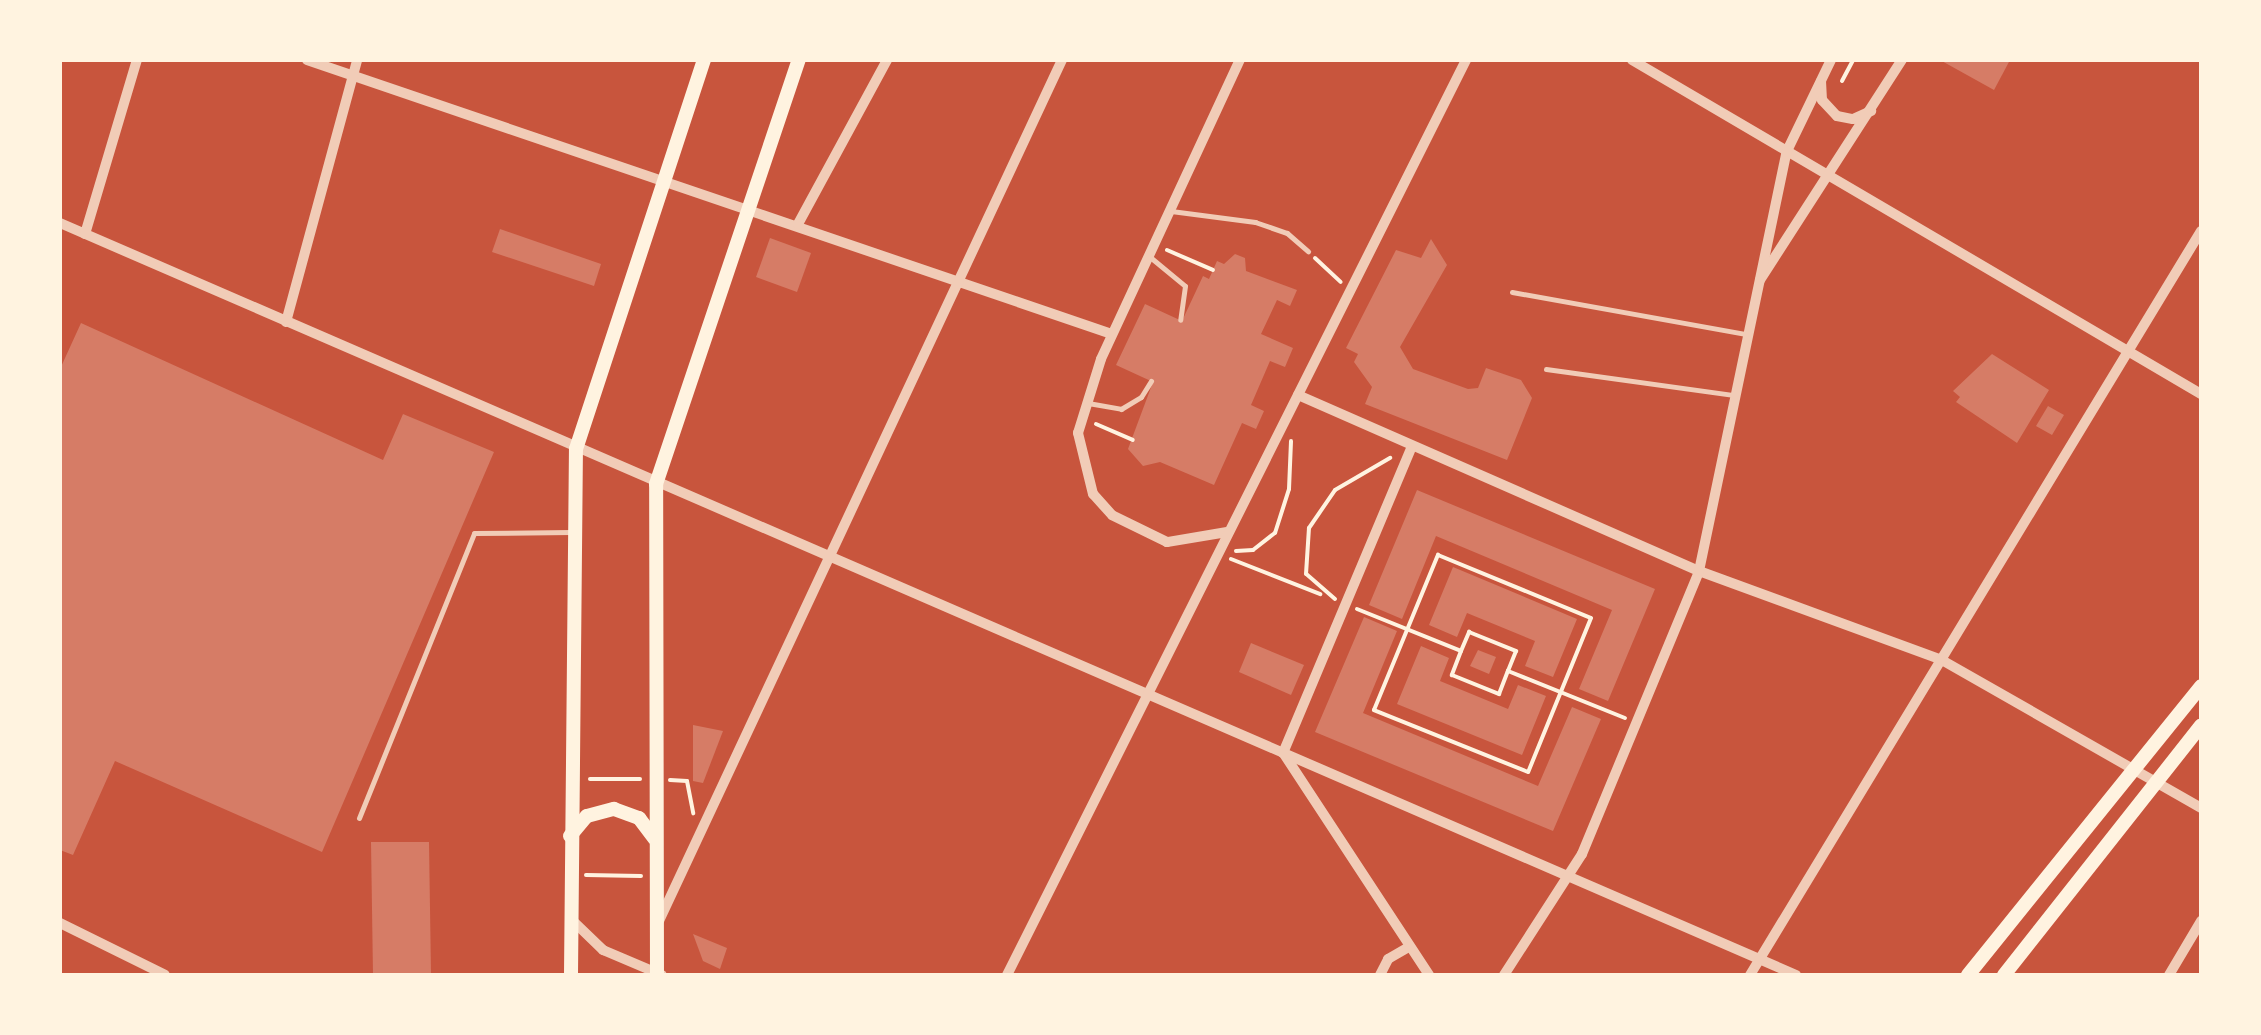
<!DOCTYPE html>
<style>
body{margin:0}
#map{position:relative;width:2261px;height:1035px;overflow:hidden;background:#c8553d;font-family:Rubik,sans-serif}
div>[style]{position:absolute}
.building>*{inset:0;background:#d67c66}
.path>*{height:4px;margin:-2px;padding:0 2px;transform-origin:2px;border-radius:2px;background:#fff3e0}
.service>*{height:5px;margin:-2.5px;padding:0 2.5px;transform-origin:2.5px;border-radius:2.5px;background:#f1ccb7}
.minor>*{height:10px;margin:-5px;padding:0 5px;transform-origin:5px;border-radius:5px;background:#f1ccb7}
.secondary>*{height:14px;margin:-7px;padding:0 7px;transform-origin:7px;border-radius:7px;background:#fff3e0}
span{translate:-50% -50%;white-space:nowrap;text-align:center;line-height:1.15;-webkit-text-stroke:8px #fff3e0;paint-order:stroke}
.frame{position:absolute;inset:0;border:62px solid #fff3e0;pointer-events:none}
</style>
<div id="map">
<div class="building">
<div style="clip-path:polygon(1940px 60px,2010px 60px,1994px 90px)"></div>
<div style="clip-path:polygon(500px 229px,601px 264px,594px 286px,492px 252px)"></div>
<div style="clip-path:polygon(770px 238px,811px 253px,797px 292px,756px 277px)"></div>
<div style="clip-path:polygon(1431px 239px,1447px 265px,1400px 347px,1413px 369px,1468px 389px,1478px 388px,1486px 368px,1521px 380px,1532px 398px,1507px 460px,1365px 404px,1372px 387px,1354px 362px,1358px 354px,1346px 348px,1396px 250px,1421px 258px)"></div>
<div style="clip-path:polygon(1235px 254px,1245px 258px,1246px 271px,1297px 290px,1290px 306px,1277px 300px,1261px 334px,1293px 348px,1285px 367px,1270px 361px,1251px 405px,1264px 411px,1256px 429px,1242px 423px,1214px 485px,1160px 462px,1143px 466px,1128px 449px,1153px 382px,1116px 365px,1145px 304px,1182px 321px,1203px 276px,1209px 279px,1217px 261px,1224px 264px)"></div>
<div style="clip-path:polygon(81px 323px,383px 460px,403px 414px,494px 452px,322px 852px,115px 761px,73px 855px,60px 850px,60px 369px)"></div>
<div style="clip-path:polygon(1992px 354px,2049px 390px,2017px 443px,1956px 402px,1960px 397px,1953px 391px)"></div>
<div style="clip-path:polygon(2048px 406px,2064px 415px,2052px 435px,2036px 426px)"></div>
<div style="clip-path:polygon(1417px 490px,1655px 589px,1608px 701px,1579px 689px,1612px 610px,1436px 536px,1402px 619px,1369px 605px)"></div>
<div style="clip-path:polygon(1453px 567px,1577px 619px,1553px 677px,1525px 666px,1535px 641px,1467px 613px,1457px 637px,1429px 625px)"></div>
<div style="clip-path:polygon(1364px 617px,1397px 631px,1363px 713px,1538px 786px,1572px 707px,1601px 719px,1553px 831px,1315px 732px)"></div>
<div style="clip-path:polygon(1251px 643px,1304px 665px,1291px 695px,1239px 672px)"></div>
<div style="clip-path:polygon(1421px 646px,1449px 658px,1440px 681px,1508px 709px,1518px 685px,1546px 696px,1522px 755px,1397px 704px)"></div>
<div style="clip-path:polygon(1478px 650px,1496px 657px,1489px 674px,1470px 666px)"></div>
<div style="clip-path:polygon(693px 725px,723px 731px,703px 783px,693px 781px)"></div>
<div style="clip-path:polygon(371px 842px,429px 842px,431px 975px,373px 975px)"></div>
<div style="clip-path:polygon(693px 934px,727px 948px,720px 969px,703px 961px)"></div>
</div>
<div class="path">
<div style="left:1842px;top:81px;width:24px;rotate:-62deg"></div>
<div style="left:1167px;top:250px;width:50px;rotate:23.5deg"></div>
<div style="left:1315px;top:258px;width:35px;rotate:43deg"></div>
<div style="left:1096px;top:424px;width:40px;rotate:23.4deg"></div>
<div style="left:1236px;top:551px;width:17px;rotate:-3deg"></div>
<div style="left:1253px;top:550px;width:28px;rotate:-38deg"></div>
<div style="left:1275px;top:533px;width:46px;rotate:-72.3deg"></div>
<div style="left:1289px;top:489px;width:48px;rotate:-87.6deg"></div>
<div style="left:1438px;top:555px;width:165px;rotate:22.4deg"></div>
<div style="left:1591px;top:618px;width:166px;rotate:112.2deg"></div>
<div style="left:1528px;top:772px;width:166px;rotate:-158.1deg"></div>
<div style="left:1374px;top:710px;width:168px;rotate:-67.6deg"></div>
<div style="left:1231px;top:559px;width:96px;rotate:21.5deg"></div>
<div style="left:1335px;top:599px;width:38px;rotate:-139deg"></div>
<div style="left:1306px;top:574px;width:46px;rotate:-86.3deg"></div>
<div style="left:1309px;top:528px;width:46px;rotate:-55.6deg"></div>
<div style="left:1335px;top:490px;width:64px;rotate:-30.2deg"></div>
<div style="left:1357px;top:609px;width:112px;rotate:22deg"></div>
<div style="left:1461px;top:651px;width:26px;rotate:111deg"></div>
<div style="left:1452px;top:675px;width:51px;rotate:22deg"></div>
<div style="left:1499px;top:694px;width:25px;rotate:-69deg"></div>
<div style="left:1508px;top:671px;width:126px;rotate:21.9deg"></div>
<div style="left:1461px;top:651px;width:21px;rotate:-67deg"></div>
<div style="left:1469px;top:632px;width:51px;rotate:22deg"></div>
<div style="left:1516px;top:651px;width:22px;rotate:112deg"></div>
<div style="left:590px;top:779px;width:50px"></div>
<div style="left:670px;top:780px;width:17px;rotate:3deg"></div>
<div style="left:687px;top:781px;width:33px;rotate:79deg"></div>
<div style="left:586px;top:875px;width:55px;rotate:1deg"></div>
</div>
<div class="service">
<div style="left:1171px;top:211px;width:85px;rotate:7.5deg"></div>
<div style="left:1255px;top:222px;width:34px;rotate:19deg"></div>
<div style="left:1287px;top:233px;width:28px;rotate:41deg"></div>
<div style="left:1150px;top:257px;width:45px;rotate:39.6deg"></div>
<div style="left:1185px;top:286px;width:34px;rotate:98deg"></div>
<div style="left:1512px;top:292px;width:238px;rotate:10.2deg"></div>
<div style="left:1546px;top:369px;width:190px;rotate:7.9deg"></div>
<div style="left:1088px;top:403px;width:34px;rotate:10deg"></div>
<div style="left:1121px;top:409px;width:23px;rotate:-31deg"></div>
<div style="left:1141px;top:397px;width:19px;rotate:-58deg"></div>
<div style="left:359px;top:818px;width:307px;rotate:-68deg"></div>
<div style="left:474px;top:533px;width:97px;rotate:-0.6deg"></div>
</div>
<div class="minor">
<div style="left:307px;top:60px;width:850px;rotate:18.8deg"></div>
<div style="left:1632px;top:60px;width:660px;rotate:30.41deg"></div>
<div style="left:1821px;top:81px;width:19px;rotate:87deg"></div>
<div style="left:1822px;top:100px;width:22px;rotate:47deg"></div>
<div style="left:1837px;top:116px;width:16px;rotate:11deg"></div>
<div style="left:1853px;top:119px;width:20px;rotate:-24deg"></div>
<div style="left:60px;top:223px;width:1892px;rotate:23.42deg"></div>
<div style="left:798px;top:224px;width:187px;rotate:-61.5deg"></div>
<div style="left:85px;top:234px;width:182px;rotate:-73.4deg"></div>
<div style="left:1760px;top:280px;width:262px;rotate:-57.2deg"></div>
<div style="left:286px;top:322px;width:271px;rotate:-74.8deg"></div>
<div style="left:1298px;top:395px;width:438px;rotate:23.7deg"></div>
<div style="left:1699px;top:571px;width:257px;rotate:20.1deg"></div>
<div style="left:1940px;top:659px;width:301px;rotate:29.7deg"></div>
<div style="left:1227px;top:532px;width:61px;rotate:170.5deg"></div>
<div style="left:1167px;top:542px;width:61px;rotate:-153.9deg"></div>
<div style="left:1112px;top:515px;width:28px;rotate:-132deg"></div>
<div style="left:1093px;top:494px;width:63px;rotate:-103.8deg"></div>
<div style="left:1078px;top:433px;width:77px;rotate:-72.7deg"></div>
<div style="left:1101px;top:359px;width:330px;rotate:-65.1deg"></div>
<div style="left:1283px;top:753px;width:331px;rotate:-67.2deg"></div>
<div style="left:1284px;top:754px;width:264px;rotate:56.7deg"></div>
<div style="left:573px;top:921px;width:42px;rotate:44deg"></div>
<div style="left:603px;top:950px;width:64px;rotate:23deg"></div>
<div style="left:659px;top:921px;width:951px;rotate:-64.92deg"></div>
<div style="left:60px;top:923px;width:117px;rotate:26.3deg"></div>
<div style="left:1007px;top:975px;width:1024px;rotate:-63.36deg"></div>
<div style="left:1380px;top:975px;width:18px;rotate:-63deg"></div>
<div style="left:1388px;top:959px;width:24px;rotate:-30deg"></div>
<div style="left:1504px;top:975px;width:144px;rotate:-57.2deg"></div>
<div style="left:1582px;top:854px;width:306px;rotate:-67.5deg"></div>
<div style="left:1699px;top:571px;width:427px;rotate:-78.2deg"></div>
<div style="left:1786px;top:153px;width:103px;rotate:-64.2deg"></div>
<div style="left:1750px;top:975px;width:870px;rotate:-58.78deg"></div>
<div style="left:2169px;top:975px;width:63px;rotate:-59.3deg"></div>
</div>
<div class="secondary">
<div style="left:570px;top:836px;width:26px;rotate:-50deg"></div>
<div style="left:587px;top:816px;width:28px;rotate:-15deg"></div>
<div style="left:614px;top:809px;width:27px;rotate:20deg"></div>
<div style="left:639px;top:818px;width:26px;rotate:53deg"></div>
<div style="left:571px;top:975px;width:526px;rotate:-89.46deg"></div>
<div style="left:576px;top:449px;width:410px;rotate:-71.8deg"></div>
<div style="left:657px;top:975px;width:491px;rotate:-90.1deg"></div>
<div style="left:656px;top:484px;width:447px;rotate:-71.4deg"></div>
<div style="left:1968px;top:975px;width:371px;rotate:-51.1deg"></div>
<div style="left:2004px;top:975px;width:318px;rotate:-51.7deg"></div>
</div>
<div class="frame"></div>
</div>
